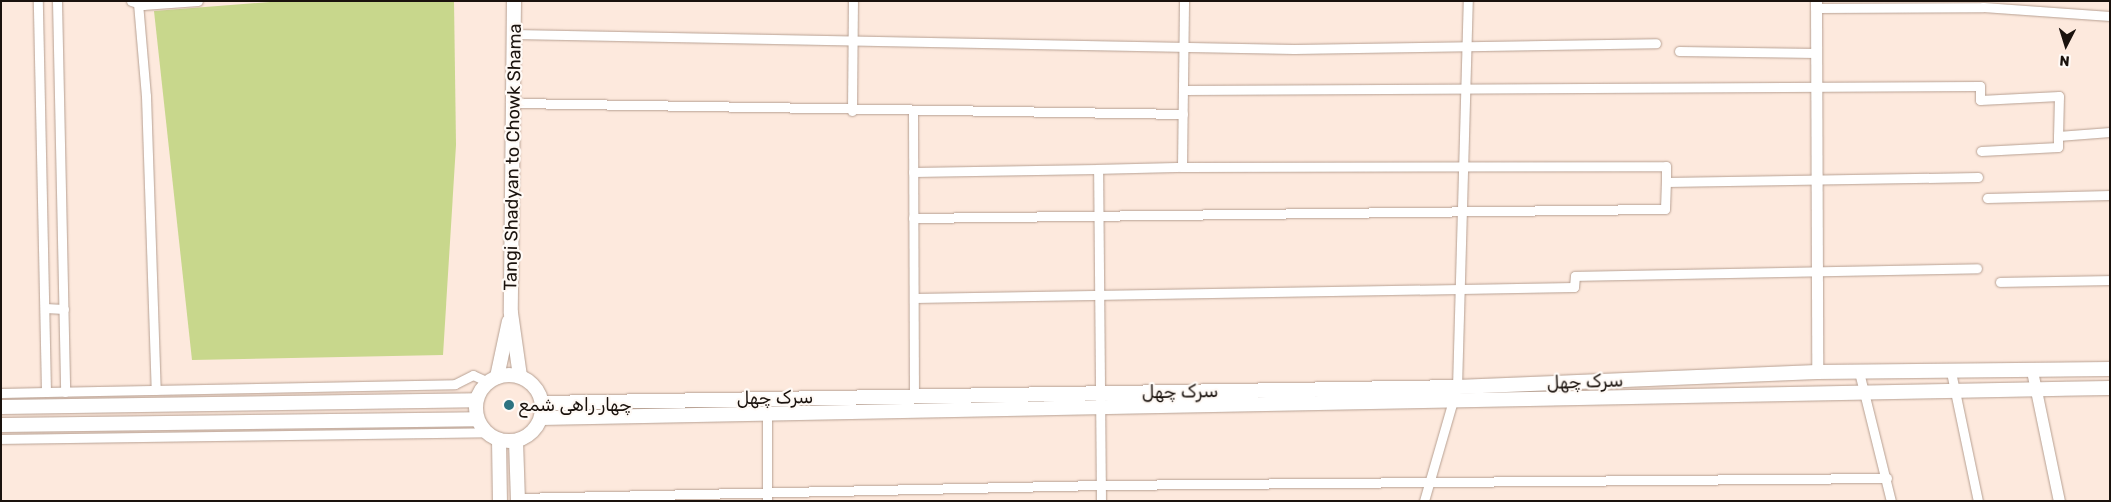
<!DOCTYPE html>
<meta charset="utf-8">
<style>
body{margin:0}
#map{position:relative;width:2111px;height:502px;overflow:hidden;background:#fde9dd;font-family:Rubik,"Noto Sans Arabic",sans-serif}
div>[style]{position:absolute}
.green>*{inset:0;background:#c8d78c}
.roads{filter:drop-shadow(0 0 1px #b7a092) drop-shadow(0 0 1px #b7a092)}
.minor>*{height:9px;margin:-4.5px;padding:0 4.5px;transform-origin:4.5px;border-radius:4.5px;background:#fff}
.tertiary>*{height:11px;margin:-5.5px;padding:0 5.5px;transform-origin:5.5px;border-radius:5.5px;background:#fff}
.primary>*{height:14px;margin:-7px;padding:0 7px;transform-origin:7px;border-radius:7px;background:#fff}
.primary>.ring{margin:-7px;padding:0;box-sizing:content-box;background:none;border:14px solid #fff;border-radius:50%}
.dots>*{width:14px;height:14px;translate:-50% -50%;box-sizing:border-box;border:2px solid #fffaf6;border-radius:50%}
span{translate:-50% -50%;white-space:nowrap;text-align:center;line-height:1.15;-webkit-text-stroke:4.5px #fffaf6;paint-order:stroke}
.street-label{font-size:18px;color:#1a120d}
.poi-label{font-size:18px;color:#1a120d}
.left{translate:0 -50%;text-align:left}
.frame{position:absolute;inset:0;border:2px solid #1a120d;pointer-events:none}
.north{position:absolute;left:2041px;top:20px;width:50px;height:50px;-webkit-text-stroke:4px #fffaf6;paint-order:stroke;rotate:185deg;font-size:14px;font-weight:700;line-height:20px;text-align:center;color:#1a120d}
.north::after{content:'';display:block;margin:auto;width:18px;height:22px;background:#1a120d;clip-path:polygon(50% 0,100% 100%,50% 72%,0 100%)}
</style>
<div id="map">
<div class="green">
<div style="clip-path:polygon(283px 1px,454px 1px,456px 145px,443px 355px,192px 360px,154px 11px)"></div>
</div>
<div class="roads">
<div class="minor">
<div style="left:57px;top:1px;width:391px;rotate:88.8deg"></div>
<div style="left:131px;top:1px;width:13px;rotate:18deg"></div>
<div style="left:143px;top:5px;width:55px;rotate:-4.2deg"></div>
<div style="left:138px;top:3px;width:93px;rotate:85.1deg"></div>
<div style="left:146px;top:96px;width:294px;rotate:88.1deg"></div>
<div style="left:1816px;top:8px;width:167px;rotate:-0.3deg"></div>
<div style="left:1983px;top:7px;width:127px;rotate:4.1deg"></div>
<div style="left:514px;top:34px;width:780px;rotate:1.1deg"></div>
<div style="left:1294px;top:49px;width:362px;rotate:-0.9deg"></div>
<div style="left:1679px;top:51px;width:137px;rotate:0.8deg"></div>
<div style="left:1183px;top:90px;width:797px;rotate:-0.29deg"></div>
<div style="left:1980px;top:86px;width:14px;rotate:90deg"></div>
<div style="left:1980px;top:100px;width:79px;rotate:-2.9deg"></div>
<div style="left:2059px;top:96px;width:40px;rotate:91.4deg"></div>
<div style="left:2058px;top:136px;width:52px;rotate:-4.4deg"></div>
<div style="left:515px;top:103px;width:668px;rotate:0.94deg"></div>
<div style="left:852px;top:111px;width:110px;rotate:-89.5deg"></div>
<div style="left:913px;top:112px;width:284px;rotate:89.8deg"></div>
<div style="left:1981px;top:151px;width:77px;rotate:-3deg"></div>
<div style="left:2058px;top:147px;width:11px;rotate:-90deg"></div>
<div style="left:1182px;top:167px;width:484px;rotate:-0.1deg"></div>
<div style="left:1666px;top:166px;width:16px;rotate:90deg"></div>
<div style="left:1666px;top:182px;width:312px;rotate:-0.9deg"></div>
<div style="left:913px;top:172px;width:185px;rotate:-0.9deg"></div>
<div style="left:1987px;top:198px;width:123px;rotate:-1.4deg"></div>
<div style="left:913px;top:218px;width:752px;rotate:-0.69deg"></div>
<div style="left:1665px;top:209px;width:27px;rotate:-88deg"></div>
<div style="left:2000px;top:282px;width:110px;rotate:-1deg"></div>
<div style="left:914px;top:298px;width:660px;rotate:-0.95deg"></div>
<div style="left:1574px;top:287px;width:11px;rotate:-85deg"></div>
<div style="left:1575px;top:276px;width:402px;rotate:-1.1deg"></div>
<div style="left:45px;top:308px;width:19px;rotate:3deg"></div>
<div style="left:1859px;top:372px;width:133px;rotate:76.1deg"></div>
<div style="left:1951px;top:372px;width:132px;rotate:78.2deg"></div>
<div style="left:46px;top:392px;width:409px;rotate:-1.1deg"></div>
<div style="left:455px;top:384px;width:20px;rotate:-27deg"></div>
<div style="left:473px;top:375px;width:17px;rotate:25deg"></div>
<div style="left:1px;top:393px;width:45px;rotate:-1.3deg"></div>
<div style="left:46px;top:392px;width:391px;rotate:-91.2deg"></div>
<div style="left:1px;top:439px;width:485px;rotate:-0.8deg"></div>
<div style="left:518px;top:498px;width:583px;rotate:-1.28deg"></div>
<div style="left:1101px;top:485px;width:786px;rotate:-0.51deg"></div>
<div style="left:767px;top:501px;width:92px;rotate:-90deg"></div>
<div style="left:1101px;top:501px;width:332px;rotate:-90.5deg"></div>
<div style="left:1098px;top:169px;width:84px;rotate:-1.4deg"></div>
<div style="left:1182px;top:167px;width:166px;rotate:-89.3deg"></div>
<div style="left:1424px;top:501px;width:119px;rotate:-73.9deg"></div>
<div style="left:1457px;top:387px;width:386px;rotate:-88.4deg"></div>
</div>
<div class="tertiary">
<div style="left:1816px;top:1px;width:371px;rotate:89.8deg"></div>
<div style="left:2032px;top:371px;width:133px;rotate:78.3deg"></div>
</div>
<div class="primary">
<div style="left:514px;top:1px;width:312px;rotate:90.6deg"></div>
<div style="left:511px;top:313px;width:64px;rotate:81.9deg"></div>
<div class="ring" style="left:476px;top:375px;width:52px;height:52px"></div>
<div style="left:497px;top:377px;width:57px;rotate:-77.9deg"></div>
<div style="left:542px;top:403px;width:915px;rotate:-1deg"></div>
<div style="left:1457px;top:387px;width:360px;rotate:-2.4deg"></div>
<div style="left:1817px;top:372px;width:293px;rotate:-0.6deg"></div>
<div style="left:1px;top:407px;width:475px;rotate:-0.8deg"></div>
<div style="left:541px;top:418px;width:1569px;rotate:-1.1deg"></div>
<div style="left:1px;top:425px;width:476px;rotate:-0.7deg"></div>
<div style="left:499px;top:440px;width:61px;rotate:89.1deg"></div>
<div style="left:516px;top:441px;width:60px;rotate:88.1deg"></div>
</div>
</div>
<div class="dots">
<div style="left:509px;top:405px;background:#2d7381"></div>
</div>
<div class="street-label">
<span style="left:513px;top:157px;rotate:-89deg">Tangi Shadyan to Chowk Shama</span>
<span style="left:1585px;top:382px;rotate:-2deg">سرک چهل</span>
<span style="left:1180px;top:392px;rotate:-1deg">سرک چهل</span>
<span style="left:775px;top:398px;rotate:-1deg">سرک چهل</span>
</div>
<div class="poi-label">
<span class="left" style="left:519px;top:405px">چهار راهی شمع</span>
</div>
<div class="frame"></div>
<div class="north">N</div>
</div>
